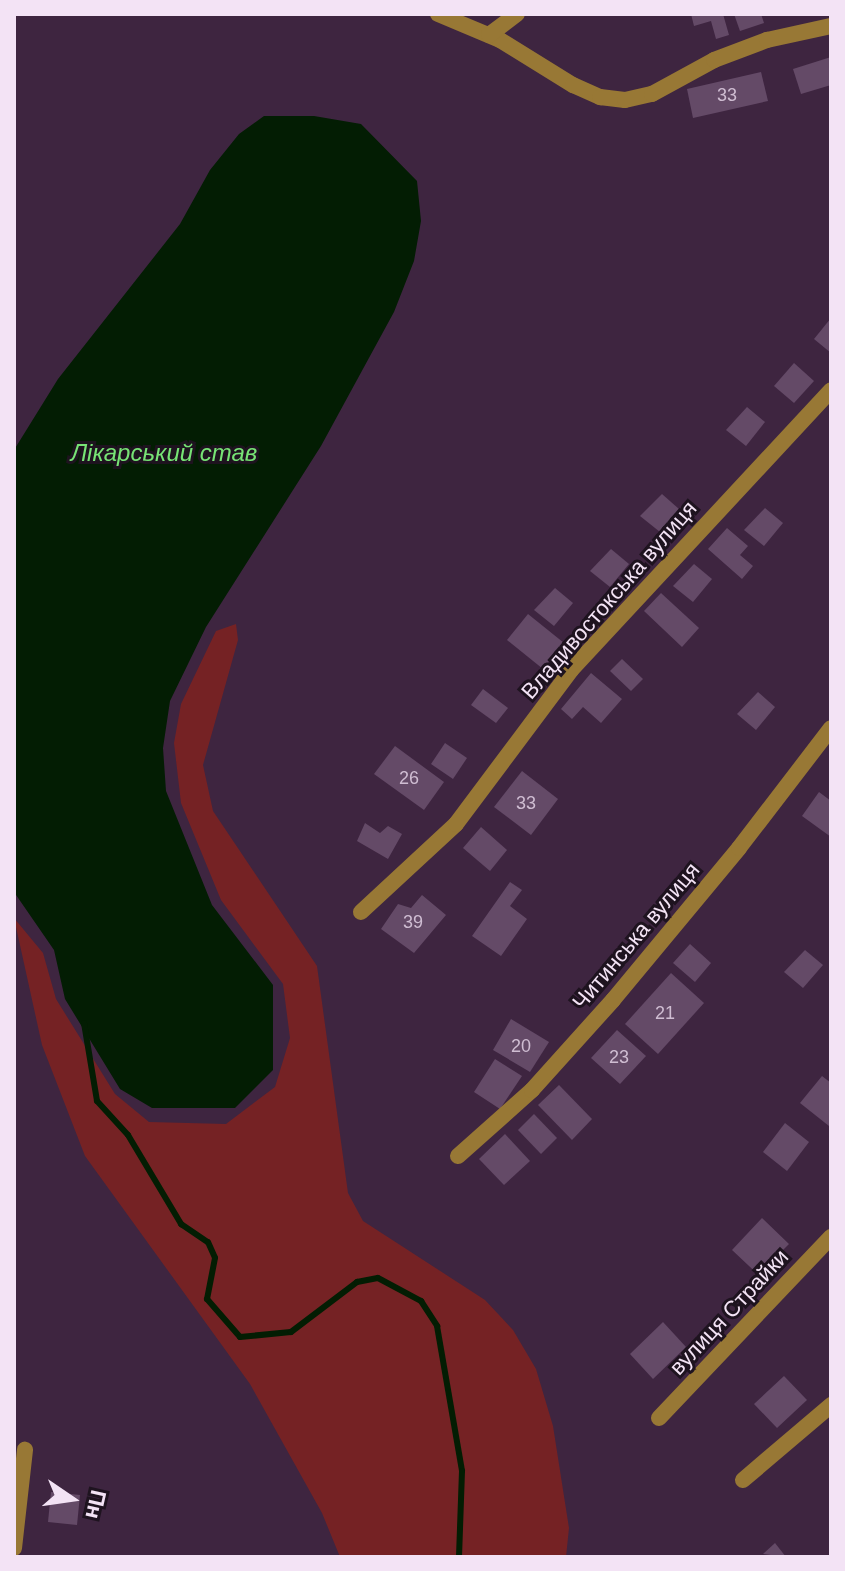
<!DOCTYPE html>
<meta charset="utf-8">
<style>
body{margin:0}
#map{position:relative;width:845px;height:1571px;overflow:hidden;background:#3e2540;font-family:Helvetica,sans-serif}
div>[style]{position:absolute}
.green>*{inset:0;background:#752224}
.water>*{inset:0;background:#031d03}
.stream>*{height:6px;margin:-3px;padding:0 3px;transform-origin:3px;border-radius:3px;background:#031d03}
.building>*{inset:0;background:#644a67}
.minor>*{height:16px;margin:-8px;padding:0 8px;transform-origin:8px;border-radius:8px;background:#987835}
span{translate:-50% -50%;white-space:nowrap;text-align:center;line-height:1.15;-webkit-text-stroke:6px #1e131f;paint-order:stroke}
.number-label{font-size:18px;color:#cfbdd2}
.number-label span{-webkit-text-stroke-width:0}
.street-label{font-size:22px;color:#f3e3f5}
.water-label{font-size:24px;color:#77e375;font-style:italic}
.frame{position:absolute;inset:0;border:16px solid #f3e3f5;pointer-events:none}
.north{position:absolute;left:32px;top:1459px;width:80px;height:80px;-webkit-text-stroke:6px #1e131f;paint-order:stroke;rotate:103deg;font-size:22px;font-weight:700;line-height:32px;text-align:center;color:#f3e3f5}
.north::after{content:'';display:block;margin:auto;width:28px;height:36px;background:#f3e3f5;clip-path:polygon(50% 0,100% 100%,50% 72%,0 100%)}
</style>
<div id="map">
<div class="green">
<div style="clip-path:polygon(236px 624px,238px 640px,203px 765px,213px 811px,317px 966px,348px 1193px,363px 1221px,485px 1300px,513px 1330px,536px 1369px,553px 1426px,569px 1528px,566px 1557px,340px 1557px,322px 1513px,250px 1384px,85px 1156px,42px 1045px,14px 918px,43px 953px,56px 999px,115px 1094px,149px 1122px,226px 1124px,275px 1087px,290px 1038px,283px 984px,221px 900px,181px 803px,174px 743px,181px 704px,216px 631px)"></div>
</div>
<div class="water">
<div style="clip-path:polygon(264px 116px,314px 116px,361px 124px,417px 181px,421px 221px,414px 261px,394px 312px,321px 446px,206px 627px,170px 701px,163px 748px,166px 791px,212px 905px,273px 985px,273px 1070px,235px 1108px,152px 1108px,120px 1089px,65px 999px,54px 950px,14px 892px,14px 450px,58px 379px,180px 224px,210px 170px,239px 134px)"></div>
</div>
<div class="stream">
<div style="left:84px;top:1023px;width:79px;rotate:80.5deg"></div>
<div style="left:97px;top:1101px;width:46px;rotate:47.6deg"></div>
<div style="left:128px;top:1135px;width:104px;rotate:59.2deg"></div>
<div style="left:181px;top:1224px;width:32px;rotate:34deg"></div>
<div style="left:208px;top:1242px;width:17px;rotate:66deg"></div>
<div style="left:215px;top:1258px;width:42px;rotate:101deg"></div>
<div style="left:207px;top:1299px;width:50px;rotate:49deg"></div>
<div style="left:240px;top:1337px;width:51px;rotate:-5.6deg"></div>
<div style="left:291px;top:1332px;width:83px;rotate:-37.1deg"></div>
<div style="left:357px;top:1282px;width:21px;rotate:-11deg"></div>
<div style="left:378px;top:1278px;width:49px;rotate:28.1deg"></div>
<div style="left:421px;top:1301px;width:30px;rotate:57deg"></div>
<div style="left:437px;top:1326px;width:147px;rotate:80.2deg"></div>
<div style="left:462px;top:1471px;width:86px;rotate:92deg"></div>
</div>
<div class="building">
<div style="clip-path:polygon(691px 14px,723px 14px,729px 35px,716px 39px,711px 21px,694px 26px)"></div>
<div style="clip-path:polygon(734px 14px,761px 14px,764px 23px,740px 31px)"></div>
<div style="clip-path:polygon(831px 57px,831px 85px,801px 94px,793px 69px)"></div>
<div style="clip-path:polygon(761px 72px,768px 101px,693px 118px,687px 89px)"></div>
<div style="clip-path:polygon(831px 318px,831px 353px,814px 339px)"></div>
<div style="clip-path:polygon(794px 363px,814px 381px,794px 403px,774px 386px)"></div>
<div style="clip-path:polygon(747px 407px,765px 422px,746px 446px,726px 430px)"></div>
<div style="clip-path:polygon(662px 494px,679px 509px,660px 532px,640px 516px)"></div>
<div style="clip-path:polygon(765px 508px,783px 523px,764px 546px,744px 530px)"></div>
<div style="clip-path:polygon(727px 528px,748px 546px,740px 555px,753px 566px,742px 579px,708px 549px)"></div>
<div style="clip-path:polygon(611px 549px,629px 564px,610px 587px,590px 571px)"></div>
<div style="clip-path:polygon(694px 564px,712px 579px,693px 602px,673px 586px)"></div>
<div style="clip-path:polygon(555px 588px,573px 603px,554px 626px,534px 610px)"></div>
<div style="clip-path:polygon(661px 593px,699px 628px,682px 647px,644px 611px)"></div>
<div style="clip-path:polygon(528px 614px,564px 643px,543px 669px,507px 640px)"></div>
<div style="clip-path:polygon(622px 659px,643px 679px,631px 691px,610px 671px)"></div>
<div style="clip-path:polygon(591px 673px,622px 699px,601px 723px,583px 707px,572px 719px,561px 709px)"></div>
<div style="clip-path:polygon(483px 689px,508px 708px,496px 723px,471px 705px)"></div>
<div style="clip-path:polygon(758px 692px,775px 707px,756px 730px,737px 714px)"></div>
<div style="clip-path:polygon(445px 743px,467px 758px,453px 779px,431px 764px)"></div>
<div style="clip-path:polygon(395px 746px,444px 782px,424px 810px,374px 774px)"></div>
<div style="clip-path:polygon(522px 771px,558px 799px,531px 835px,494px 807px)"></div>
<div style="clip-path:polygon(819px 792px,831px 801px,831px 837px,802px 816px)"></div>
<div style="clip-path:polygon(365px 823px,380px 833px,388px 826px,402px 834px,388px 859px,357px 841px)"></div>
<div style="clip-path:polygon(481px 827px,507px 850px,490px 871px,463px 848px)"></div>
<div style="clip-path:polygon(510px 882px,522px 890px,510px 906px,527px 919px,501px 956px,472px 936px)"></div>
<div style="clip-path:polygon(422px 895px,446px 915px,414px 953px,381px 929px,398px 904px,411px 908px)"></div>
<div style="clip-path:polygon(690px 944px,711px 963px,695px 982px,673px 963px)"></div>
<div style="clip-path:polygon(805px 950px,823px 965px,803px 988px,784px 972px)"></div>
<div style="clip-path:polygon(671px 973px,704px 1003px,658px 1054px,625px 1024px)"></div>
<div style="clip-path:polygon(511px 1019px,549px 1042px,530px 1072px,493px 1050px)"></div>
<div style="clip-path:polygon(617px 1030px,646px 1056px,620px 1084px,591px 1058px)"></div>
<div style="clip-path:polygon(495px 1059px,522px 1076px,500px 1109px,474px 1092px)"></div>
<div style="clip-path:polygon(822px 1076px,831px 1083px,829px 1126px,800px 1103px)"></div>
<div style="clip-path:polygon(559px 1085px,592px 1119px,572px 1140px,538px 1105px)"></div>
<div style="clip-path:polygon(534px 1114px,557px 1138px,541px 1154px,518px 1130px)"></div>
<div style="clip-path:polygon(785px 1123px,809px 1142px,787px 1171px,763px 1152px)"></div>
<div style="clip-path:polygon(505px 1134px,530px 1161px,504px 1185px,479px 1159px)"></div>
<div style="clip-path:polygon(762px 1218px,789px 1244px,773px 1260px,779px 1266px,765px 1281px,732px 1250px)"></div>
<div style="clip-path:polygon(663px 1322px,686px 1347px,653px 1379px,630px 1354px)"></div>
<div style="clip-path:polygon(784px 1376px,807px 1400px,777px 1428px,754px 1404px)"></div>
<div style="clip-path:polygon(51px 1492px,80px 1495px,77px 1525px,48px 1522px)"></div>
<div style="clip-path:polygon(775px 1543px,786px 1557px,763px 1554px)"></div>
</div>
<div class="minor">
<div style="left:438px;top:14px;width:67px;rotate:22.8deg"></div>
<div style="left:500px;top:40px;width:86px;rotate:31.7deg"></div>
<div style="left:573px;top:85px;width:30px;rotate:24deg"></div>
<div style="left:600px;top:97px;width:25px;rotate:7deg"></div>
<div style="left:625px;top:100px;width:28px;rotate:-13deg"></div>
<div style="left:652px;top:94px;width:71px;rotate:-28.7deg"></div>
<div style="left:714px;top:60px;width:57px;rotate:-20.7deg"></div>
<div style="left:767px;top:40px;width:66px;rotate:-12.3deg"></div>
<div style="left:489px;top:35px;width:35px;rotate:-37deg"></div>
<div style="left:361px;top:912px;width:129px;rotate:-42.8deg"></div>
<div style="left:456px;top:824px;width:192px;rotate:-53.2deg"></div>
<div style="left:571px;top:670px;width:382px;rotate:-47.1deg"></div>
<div style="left:458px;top:1156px;width:99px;rotate:-41.7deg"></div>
<div style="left:532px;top:1090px;width:121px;rotate:-48deg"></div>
<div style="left:613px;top:1000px;width:197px;rotate:-50.3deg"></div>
<div style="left:739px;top:848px;width:151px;rotate:-52.5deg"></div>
<div style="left:659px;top:1418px;width:250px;rotate:-46.5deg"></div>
<div style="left:743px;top:1480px;width:116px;rotate:-40.4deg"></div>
<div style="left:14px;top:1548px;width:99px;rotate:-83.6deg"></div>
</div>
<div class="number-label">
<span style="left:727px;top:95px">33</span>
<span style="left:409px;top:778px">26</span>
<span style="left:526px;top:803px">33</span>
<span style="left:413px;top:922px">39</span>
<span style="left:665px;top:1013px">21</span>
<span style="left:521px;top:1046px">20</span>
<span style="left:619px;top:1057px">23</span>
</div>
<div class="street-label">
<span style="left:609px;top:600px;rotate:-49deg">Владивостокська вулиця</span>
<span style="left:636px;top:936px;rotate:-50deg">Читинська вулиця</span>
<span style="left:729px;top:1312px;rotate:-47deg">вулиця Страйки</span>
</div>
<div class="water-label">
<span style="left:164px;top:453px">Лікарський став</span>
</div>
<div class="frame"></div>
<div class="north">Пн</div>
</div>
